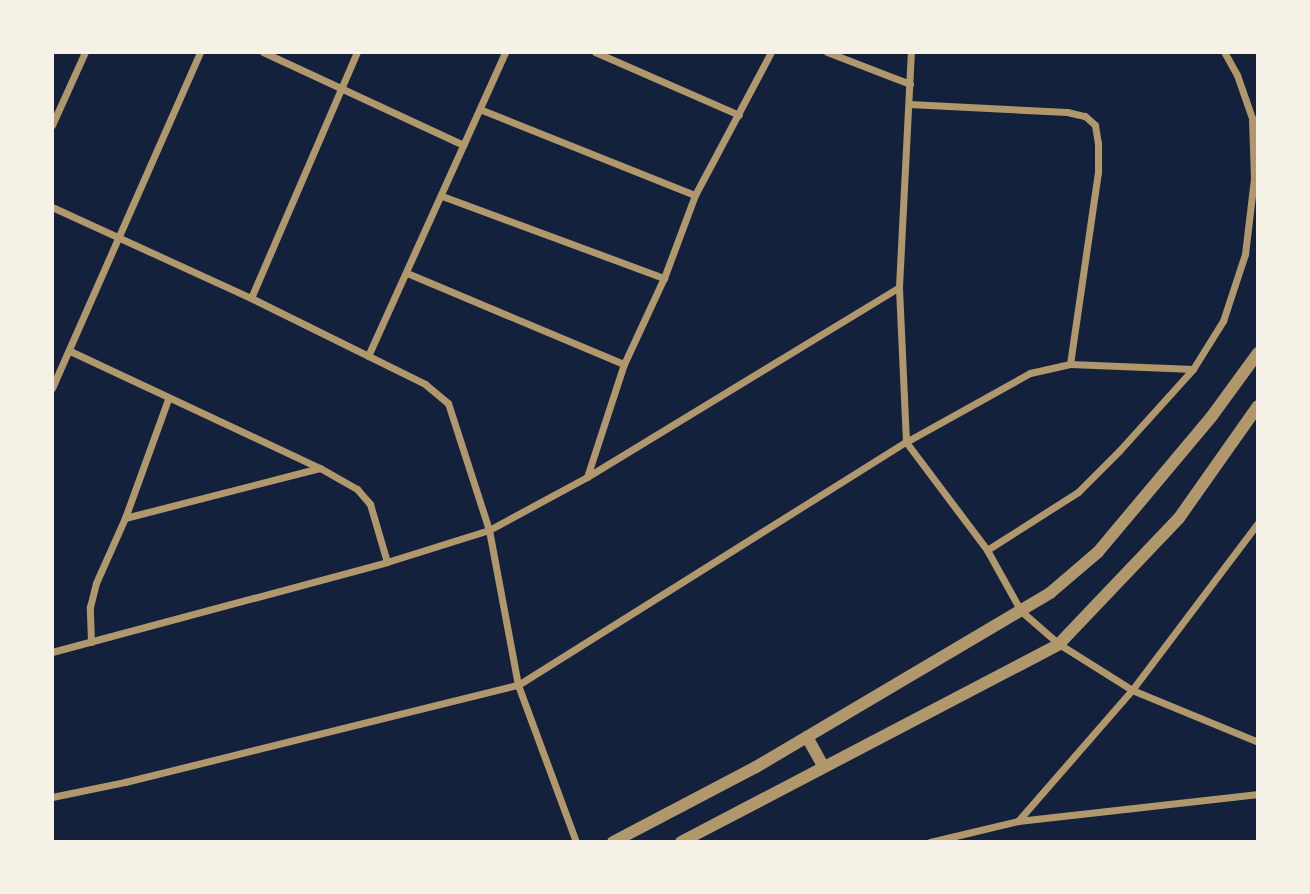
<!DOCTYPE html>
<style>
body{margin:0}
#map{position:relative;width:1310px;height:894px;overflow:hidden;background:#14213d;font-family:"Fira Sans",sans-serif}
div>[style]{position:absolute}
.minor>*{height:7px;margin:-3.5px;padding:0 3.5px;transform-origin:3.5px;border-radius:3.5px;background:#b1986c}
.tertiary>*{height:12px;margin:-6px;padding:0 6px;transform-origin:6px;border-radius:6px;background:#b1986c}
span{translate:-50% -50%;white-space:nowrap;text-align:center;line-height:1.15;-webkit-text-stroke:5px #f6f1e7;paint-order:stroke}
.frame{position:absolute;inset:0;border:54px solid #f6f1e7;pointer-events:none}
</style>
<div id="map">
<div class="minor">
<div style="left:263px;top:52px;width:221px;rotate:24.9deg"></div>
<div style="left:595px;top:52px;width:157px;rotate:23.6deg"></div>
<div style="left:827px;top:52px;width:89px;rotate:21.1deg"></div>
<div style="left:909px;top:104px;width:158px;rotate:2.9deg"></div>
<div style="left:1067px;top:112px;width:18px;rotate:13deg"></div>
<div style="left:1085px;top:116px;width:13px;rotate:42deg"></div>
<div style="left:1095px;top:125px;width:18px;rotate:81deg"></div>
<div style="left:1098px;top:143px;width:29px;rotate:90deg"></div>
<div style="left:1098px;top:172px;width:194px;rotate:98.3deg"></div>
<div style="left:1070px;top:364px;width:41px;rotate:167.3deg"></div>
<div style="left:1030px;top:373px;width:142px;rotate:150.9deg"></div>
<div style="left:906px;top:442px;width:155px;rotate:-92.6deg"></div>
<div style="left:899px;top:287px;width:235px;rotate:-87.1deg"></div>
<div style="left:482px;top:110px;width:229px;rotate:21.8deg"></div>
<div style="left:52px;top:125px;width:80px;rotate:-65.7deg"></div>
<div style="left:442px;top:196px;width:237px;rotate:20.3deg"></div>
<div style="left:52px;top:207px;width:219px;rotate:24.6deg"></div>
<div style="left:251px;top:298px;width:194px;rotate:26.3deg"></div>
<div style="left:425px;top:384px;width:30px;rotate:40deg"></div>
<div style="left:448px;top:403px;width:133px;rotate:72.1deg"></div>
<div style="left:489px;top:530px;width:158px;rotate:79.4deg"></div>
<div style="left:518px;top:685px;width:167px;rotate:69.7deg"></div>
<div style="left:407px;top:273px;width:235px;rotate:22.8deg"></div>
<div style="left:251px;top:298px;width:268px;rotate:-66.7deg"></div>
<div style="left:70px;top:351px;width:276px;rotate:25.1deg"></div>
<div style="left:320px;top:468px;width:43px;rotate:29.6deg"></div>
<div style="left:357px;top:489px;width:20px;rotate:49deg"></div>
<div style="left:370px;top:504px;width:60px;rotate:73.7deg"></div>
<div style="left:368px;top:356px;width:333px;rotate:-65.7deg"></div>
<div style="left:1070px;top:364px;width:123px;rotate:2.3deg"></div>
<div style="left:52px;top:388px;width:367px;rotate:-66.2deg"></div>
<div style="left:587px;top:477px;width:119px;rotate:-71.9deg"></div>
<div style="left:624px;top:364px;width:95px;rotate:-65.1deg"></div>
<div style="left:664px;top:278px;width:89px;rotate:-69.5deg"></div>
<div style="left:695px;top:195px;width:162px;rotate:-62deg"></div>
<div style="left:125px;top:518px;width:201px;rotate:-14.4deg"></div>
<div style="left:987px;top:550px;width:108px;rotate:-32.5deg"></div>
<div style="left:1078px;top:492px;width:58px;rotate:-45deg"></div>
<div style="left:1119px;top:451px;width:110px;rotate:-47.9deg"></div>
<div style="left:1193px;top:369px;width:57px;rotate:-58deg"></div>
<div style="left:1223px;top:321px;width:71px;rotate:-71.8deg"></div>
<div style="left:1245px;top:254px;width:76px;rotate:-83.2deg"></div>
<div style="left:1254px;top:179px;width:61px;rotate:-91.9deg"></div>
<div style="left:1252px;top:118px;width:46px;rotate:-109.2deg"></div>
<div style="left:1237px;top:75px;width:26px;rotate:-119deg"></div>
<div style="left:91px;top:642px;width:35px;rotate:-92deg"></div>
<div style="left:90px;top:607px;width:25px;rotate:-76deg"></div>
<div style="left:96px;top:583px;width:71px;rotate:-66deg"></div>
<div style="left:125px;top:518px;width:127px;rotate:-70.1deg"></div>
<div style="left:52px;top:652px;width:347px;rotate:-15deg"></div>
<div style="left:387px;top:562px;width:107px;rotate:-17.4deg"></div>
<div style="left:489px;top:530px;width:111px;rotate:-28.4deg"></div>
<div style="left:587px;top:477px;width:365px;rotate:-31.3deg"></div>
<div style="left:52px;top:797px;width:75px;rotate:-11.6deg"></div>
<div style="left:125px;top:782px;width:405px;rotate:-13.9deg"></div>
<div style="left:518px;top:685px;width:458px;rotate:-32.1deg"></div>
<div style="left:906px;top:442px;width:135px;rotate:53.1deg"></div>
<div style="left:987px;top:550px;width:70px;rotate:60.9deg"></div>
<div style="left:1021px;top:611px;width:50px;rotate:41deg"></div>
<div style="left:1059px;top:644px;width:86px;rotate:32.2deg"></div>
<div style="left:1132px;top:690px;width:136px;rotate:22.4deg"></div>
<div style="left:1018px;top:821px;width:174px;rotate:-49deg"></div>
<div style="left:1132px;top:690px;width:209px;rotate:-53deg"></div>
<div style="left:930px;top:842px;width:90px;rotate:-13.4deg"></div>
<div style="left:1018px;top:821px;width:242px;rotate:-6.4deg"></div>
</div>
<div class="tertiary">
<div style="left:807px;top:737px;width:33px;rotate:61deg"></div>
<div style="left:613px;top:842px;width:161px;rotate:-27.7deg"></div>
<div style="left:756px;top:767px;width:342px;rotate:-30.6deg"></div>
<div style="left:1050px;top:593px;width:63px;rotate:-40.5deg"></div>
<div style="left:1098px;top:552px;width:177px;rotate:-50deg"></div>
<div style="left:1212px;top:416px;width:78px;rotate:-53.9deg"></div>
<div style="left:681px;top:842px;width:427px;rotate:-27.6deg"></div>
<div style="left:1059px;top:644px;width:174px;rotate:-46.4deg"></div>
<div style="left:1179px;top:518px;width:137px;rotate:-54.8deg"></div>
</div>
<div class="frame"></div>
</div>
